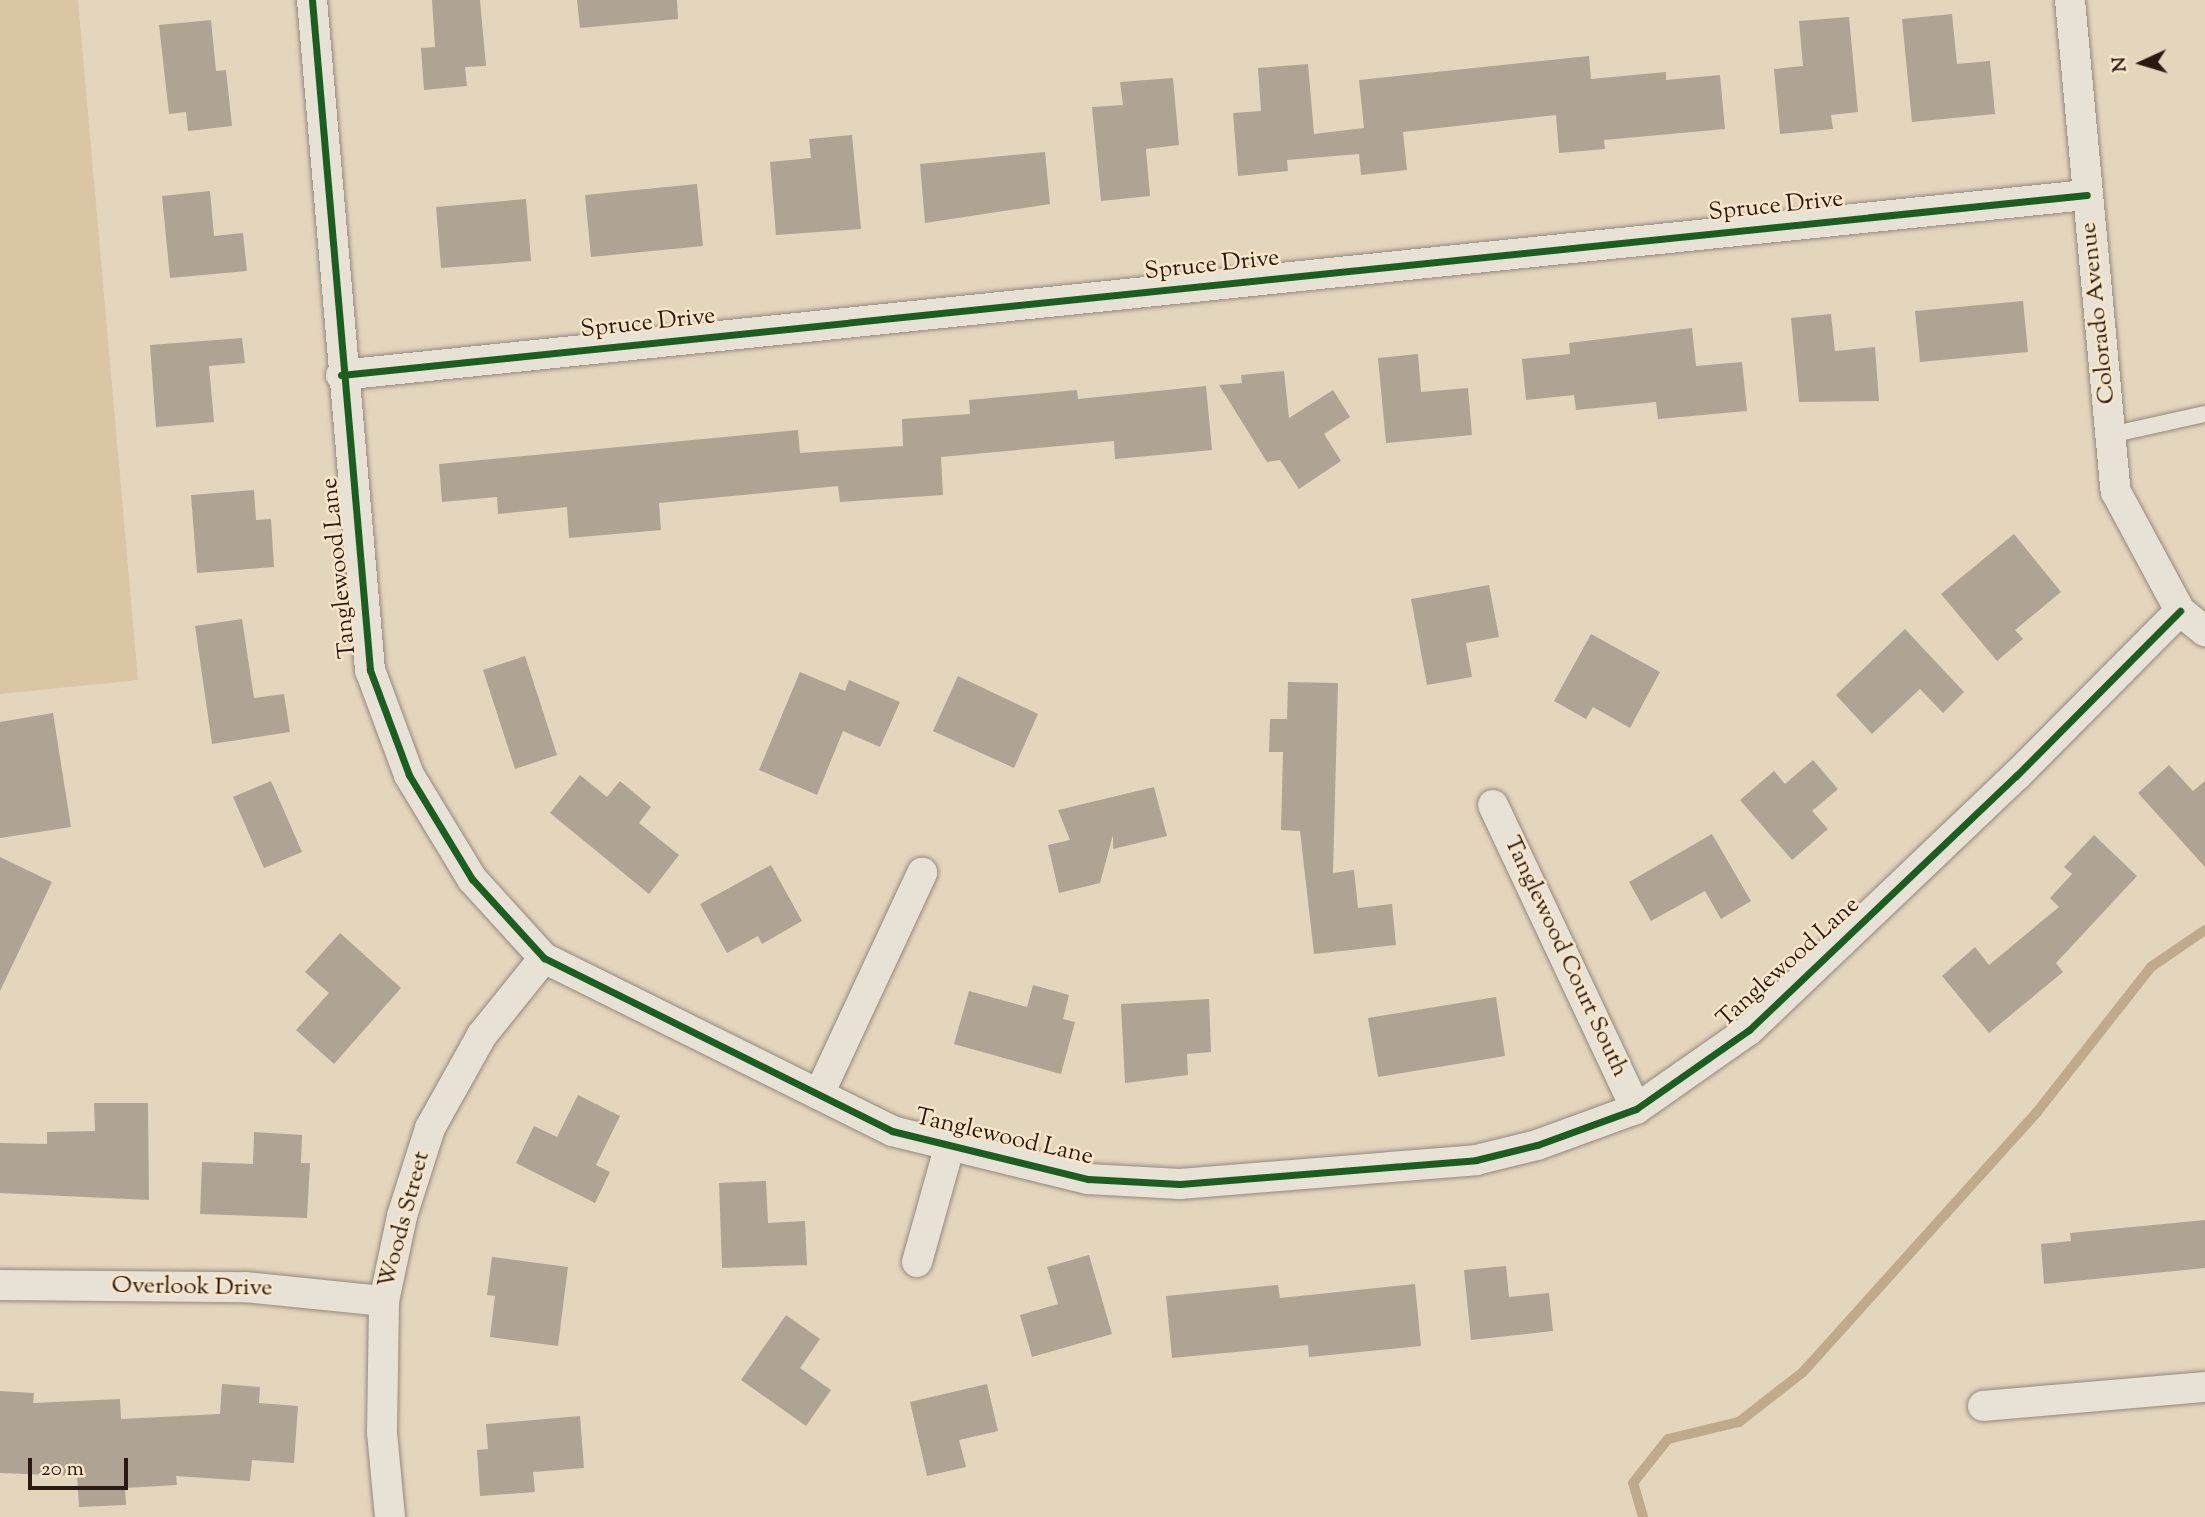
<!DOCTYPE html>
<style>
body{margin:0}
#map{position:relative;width:2205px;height:1517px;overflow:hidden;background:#e4d5bd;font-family:"Sorts Mill Goudy",serif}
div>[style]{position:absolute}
.green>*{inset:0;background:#dac5a5}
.stream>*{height:10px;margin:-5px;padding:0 5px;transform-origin:5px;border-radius:5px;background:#bfaa8d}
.building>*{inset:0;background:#afa494}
.roads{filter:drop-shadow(0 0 2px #93897a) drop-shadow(0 0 2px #93897a)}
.service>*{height:16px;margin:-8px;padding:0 8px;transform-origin:8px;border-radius:8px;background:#e8e1d5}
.minor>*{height:30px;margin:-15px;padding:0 15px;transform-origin:15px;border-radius:15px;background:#e8e1d5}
.cycleway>*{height:7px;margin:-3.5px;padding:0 3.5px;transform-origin:3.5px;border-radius:3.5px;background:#1b5e20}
span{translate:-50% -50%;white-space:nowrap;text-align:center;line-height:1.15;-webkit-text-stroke:5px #f8e6ca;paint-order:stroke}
.street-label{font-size:24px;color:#291911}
.north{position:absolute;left:2107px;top:28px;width:70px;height:70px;-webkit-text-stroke:5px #f8e6ca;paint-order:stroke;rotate:266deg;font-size:19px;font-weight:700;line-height:28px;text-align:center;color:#291911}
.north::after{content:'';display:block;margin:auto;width:24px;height:32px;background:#291911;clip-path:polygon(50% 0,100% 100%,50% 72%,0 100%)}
.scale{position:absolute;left:28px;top:1458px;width:100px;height:32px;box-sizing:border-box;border:4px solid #291911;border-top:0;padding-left:9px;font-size:21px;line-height:24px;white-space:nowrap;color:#291911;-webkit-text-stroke:5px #f8e6ca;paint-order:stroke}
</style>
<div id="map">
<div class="green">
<div style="clip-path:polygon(0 0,78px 0,138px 680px,0 694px)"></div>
</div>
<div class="stream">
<div style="left:1643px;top:1517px;width:35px;rotate:-106deg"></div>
<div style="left:1633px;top:1483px;width:56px;rotate:-51.5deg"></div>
<div style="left:1668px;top:1439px;width:73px;rotate:-13.5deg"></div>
<div style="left:1739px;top:1422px;width:81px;rotate:-38deg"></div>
<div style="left:1803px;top:1372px;width:350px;rotate:-48deg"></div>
<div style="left:2037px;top:1112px;width:184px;rotate:-51.8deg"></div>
<div style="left:2151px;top:967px;width:65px;rotate:-34.4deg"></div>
</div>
<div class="building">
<div style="clip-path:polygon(432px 0,480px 0,486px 66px,465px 67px,467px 86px,424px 90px,421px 48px,435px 47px)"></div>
<div style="clip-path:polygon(577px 0,677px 0,678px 19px,580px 28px)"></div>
<div style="clip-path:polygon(1952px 14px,1957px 64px,1990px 61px,1995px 114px,1912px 122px,1902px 19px)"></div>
<div style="clip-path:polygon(1849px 17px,1858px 112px,1831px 115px,1833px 129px,1780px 134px,1774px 69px,1803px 66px,1799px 21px)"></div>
<div style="clip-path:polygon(211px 20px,216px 71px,226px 70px,232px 126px,188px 131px,186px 112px,169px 114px,159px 25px)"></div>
<div style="clip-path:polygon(1589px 56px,1591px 79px,1666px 72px,1666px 80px,1720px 75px,1725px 129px,1604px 140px,1605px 149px,1559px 153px,1556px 115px,1403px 132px,1407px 170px,1361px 175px,1359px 154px,1287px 160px,1288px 171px,1238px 176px,1233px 113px,1261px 111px,1258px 68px,1308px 64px,1314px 134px,1364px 128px,1359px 80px)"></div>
<div style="clip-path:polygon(1173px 78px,1179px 145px,1146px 149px,1150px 196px,1101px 201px,1092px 107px,1123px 105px,1120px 82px)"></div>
<div style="clip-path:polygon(852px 135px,861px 229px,776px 235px,770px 162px,811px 158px,809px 139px)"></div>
<div style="clip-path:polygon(1045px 152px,1050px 204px,925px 223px,920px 164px)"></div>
<div style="clip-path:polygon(697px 184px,703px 246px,591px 257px,585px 195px)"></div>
<div style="clip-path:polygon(210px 191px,214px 236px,243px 233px,247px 271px,170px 278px,162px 196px)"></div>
<div style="clip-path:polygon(526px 199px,531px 261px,441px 268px,436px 207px)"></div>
<div style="clip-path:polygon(2023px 301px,2028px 352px,1920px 362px,1915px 311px)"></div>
<div style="clip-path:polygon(1831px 314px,1835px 351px,1875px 347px,1879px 401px,1799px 402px,1791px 318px)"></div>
<div style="clip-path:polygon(1692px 328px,1696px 366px,1742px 362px,1747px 411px,1658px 419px,1656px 402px,1576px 410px,1574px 395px,1526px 400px,1522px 359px,1570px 354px,1569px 343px)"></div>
<div style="clip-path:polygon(242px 338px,245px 363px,209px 366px,214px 422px,156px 427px,150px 345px)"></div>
<div style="clip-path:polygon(1418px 354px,1421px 392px,1468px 388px,1472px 435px,1386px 443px,1378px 358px)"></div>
<div style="clip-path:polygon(1284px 371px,1289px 418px,1333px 390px,1350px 417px,1324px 434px,1341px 461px,1299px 489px,1280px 460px,1267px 462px,1219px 385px,1242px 383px,1241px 375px)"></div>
<div style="clip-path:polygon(1206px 386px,1212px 450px,1115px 459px,1114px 441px,941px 457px,943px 495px,840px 502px,838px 486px,659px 503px,661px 530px,569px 538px,567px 507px,498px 514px,497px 497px,442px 502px,439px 464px,798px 430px,800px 453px,903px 446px,902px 419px,970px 414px,969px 400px,1077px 390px,1078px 399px)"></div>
<div style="clip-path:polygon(254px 490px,256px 520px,271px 519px,274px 567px,197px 573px,191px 495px)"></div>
<div style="clip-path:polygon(2014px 534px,2061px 592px,2015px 630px,2023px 639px,1997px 661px,1941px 594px)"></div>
<div style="clip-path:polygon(1489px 585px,1499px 637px,1466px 643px,1472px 677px,1427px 685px,1411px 599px)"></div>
<div style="clip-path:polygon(242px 619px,254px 698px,284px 694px,290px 732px,212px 744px,195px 626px)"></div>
<div style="clip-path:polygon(1905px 629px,1964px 692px,1943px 713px,1920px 689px,1872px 734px,1836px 695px)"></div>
<div style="clip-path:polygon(1591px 634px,1660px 672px,1630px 728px,1593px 707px,1586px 719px,1554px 701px)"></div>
<div style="clip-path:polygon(525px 656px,557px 755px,515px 769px,483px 670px)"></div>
<div style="clip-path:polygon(800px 672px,845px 691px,849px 680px,900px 702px,880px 747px,843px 731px,817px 795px,759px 770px)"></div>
<div style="clip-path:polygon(958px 676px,1038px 714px,1014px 768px,933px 731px)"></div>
<div style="clip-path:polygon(1288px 682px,1338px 683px,1333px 873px,1354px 870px,1358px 908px,1392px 904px,1396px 945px,1314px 954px,1300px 831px,1281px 830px,1283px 752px,1269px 752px,1270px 719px,1287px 719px)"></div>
<div style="clip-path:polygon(53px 713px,71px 827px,0 838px,0 722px)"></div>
<div style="clip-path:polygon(1813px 760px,1838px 789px,1812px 811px,1828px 829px,1792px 860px,1740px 800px,1774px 771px,1785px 784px)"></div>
<div style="clip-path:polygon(2169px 765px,2193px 791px,2205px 781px,2205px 867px,2138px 793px)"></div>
<div style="clip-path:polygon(580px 775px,607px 797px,620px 781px,651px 807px,639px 823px,679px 855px,649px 894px,550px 813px)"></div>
<div style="clip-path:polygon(271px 781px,302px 852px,264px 868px,233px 797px)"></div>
<div style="clip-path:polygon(1154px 787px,1167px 836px,1113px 849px,1113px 835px,1100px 883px,1059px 893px,1048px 845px,1070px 840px,1058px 810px)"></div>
<div style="clip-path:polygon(1712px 834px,1751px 901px,1721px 919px,1705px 891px,1651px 921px,1629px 882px)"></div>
<div style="clip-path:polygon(2094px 835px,2137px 876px,2056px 963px,2063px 972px,1989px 1033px,1942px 976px,1975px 947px,1989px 965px,2059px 907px,2050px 898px,2072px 874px,2064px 867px)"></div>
<div style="clip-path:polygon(0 857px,52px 882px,0 991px)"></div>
<div style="clip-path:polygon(771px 865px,802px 921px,762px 944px,758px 936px,727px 953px,700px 904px)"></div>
<div style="clip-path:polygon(340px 933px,401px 988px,334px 1064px,296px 1030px,329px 993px,305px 972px)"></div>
<div style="clip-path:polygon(1033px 985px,1069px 995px,1063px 1019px,1075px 1022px,1061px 1074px,954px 1044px,969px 991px,1027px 1007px)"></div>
<div style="clip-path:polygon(1496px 997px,1505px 1056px,1378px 1077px,1368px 1018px)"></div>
<div style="clip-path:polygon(1209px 999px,1211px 1052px,1187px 1054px,1188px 1075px,1125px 1083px,1121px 1004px)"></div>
<div style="clip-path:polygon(578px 1095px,620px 1116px,596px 1165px,610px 1172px,595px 1203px,516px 1163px,534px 1126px,557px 1137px)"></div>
<div style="clip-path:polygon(94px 1103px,148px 1103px,149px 1200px,0 1193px,0 1143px,47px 1144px,47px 1132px,95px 1131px)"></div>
<div style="clip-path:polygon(254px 1132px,302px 1135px,301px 1163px,310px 1163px,307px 1218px,200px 1214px,202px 1162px,253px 1164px)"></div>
<div style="clip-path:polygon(766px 1181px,768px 1223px,805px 1221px,807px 1265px,722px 1268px,719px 1183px)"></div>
<div style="clip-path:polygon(2205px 1220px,2205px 1268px,2044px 1284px,2041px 1244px,2071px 1241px,2070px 1233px)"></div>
<div style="clip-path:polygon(1089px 1255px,1112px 1334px,1032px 1357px,1020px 1315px,1058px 1304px,1047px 1267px)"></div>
<div style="clip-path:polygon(492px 1257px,568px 1267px,558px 1346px,490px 1337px,495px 1296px,487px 1295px)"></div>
<div style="clip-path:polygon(1506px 1266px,1509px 1297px,1549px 1293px,1553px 1331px,1471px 1340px,1464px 1270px)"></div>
<div style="clip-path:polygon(1415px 1284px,1421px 1346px,1309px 1357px,1308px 1345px,1172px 1358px,1166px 1296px,1278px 1285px,1280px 1298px)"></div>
<div style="clip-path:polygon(786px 1315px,820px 1339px,800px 1368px,831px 1390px,806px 1426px,741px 1380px)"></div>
<div style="clip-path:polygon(222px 1384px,260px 1387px,259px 1403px,298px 1406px,294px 1463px,252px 1460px,250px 1481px,176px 1476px,177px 1485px,125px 1488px,126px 1505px,79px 1507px,77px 1476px,0 1473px,0 1391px,34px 1393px,33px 1403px,120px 1399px,121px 1419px,220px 1414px)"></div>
<div style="clip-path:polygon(987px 1384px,998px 1431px,959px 1440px,966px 1467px,927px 1476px,910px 1402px)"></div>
<div style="clip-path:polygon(580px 1416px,584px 1468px,533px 1472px,535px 1492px,480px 1496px,477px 1450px,488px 1449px,486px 1424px)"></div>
</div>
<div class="roads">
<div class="service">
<div style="left:2110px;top:435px;width:97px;rotate:-12.5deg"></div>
</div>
<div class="minor">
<div style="left:312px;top:0;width:673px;rotate:85.05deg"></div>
<div style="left:370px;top:670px;width:112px;rotate:69.6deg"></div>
<div style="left:409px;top:775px;width:122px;rotate:58.8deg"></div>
<div style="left:472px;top:879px;width:107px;rotate:47.7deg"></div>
<div style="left:544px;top:958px;width:389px;rotate:26.4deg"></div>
<div style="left:892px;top:1131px;width:202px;rotate:13.8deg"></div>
<div style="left:1088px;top:1179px;width:92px;rotate:3.1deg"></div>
<div style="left:1180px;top:1184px;width:297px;rotate:-4.6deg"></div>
<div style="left:1476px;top:1160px;width:63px;rotate:-13.8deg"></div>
<div style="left:1537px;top:1145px;width:105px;rotate:-20deg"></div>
<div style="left:1636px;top:1109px;width:138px;rotate:-35deg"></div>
<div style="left:1749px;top:1030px;width:369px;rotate:-43.6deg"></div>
<div style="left:2016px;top:776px;width:233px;rotate:-45.2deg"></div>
<div style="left:2070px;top:0;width:494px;rotate:84.7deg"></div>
<div style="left:2116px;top:492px;width:135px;rotate:61.7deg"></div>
<div style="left:2180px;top:611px;width:32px;rotate:39deg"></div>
<div style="left:341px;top:375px;width:1755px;rotate:-5.89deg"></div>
<div style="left:1493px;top:805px;width:336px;rotate:64.8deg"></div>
<div style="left:820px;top:1092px;width:242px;rotate:-65deg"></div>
<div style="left:917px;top:1262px;width:118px;rotate:-74.3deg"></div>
<div style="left:0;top:1285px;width:245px;rotate:0.5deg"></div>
<div style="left:245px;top:1287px;width:140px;rotate:5.8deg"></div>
<div style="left:1983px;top:1406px;width:223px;rotate:-4.9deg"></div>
<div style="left:390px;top:1517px;width:85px;rotate:-95.4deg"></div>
<div style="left:382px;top:1432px;width:131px;rotate:-89.1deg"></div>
<div style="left:384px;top:1301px;width:87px;rotate:-78deg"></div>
<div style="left:402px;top:1216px;width:92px;rotate:-72.3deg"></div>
<div style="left:430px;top:1128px;width:107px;rotate:-60.8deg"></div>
<div style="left:482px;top:1035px;width:99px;rotate:-51.2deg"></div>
</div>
</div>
<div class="cycleway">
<div style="left:312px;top:0;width:673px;rotate:85.05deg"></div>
<div style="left:370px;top:670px;width:112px;rotate:69.6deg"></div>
<div style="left:409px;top:775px;width:122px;rotate:58.8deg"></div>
<div style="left:472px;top:879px;width:107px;rotate:47.7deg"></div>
<div style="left:544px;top:958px;width:389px;rotate:26.4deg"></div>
<div style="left:892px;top:1131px;width:202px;rotate:13.8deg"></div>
<div style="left:1088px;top:1179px;width:92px;rotate:3.1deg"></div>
<div style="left:1180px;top:1184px;width:297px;rotate:-4.6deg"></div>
<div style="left:1476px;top:1160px;width:63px;rotate:-13.8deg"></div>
<div style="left:1537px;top:1145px;width:105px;rotate:-20deg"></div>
<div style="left:1636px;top:1109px;width:138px;rotate:-35deg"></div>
<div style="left:1749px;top:1030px;width:369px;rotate:-43.6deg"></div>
<div style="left:2016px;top:776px;width:233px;rotate:-45.2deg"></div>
<div style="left:341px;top:375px;width:1755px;rotate:-5.89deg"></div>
</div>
<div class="street-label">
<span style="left:1776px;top:207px;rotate:-6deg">Spruce Drive</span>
<span style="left:1212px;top:266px;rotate:-6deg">Spruce Drive</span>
<span style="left:2099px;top:313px;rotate:-96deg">Colorado Avenue</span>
<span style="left:648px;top:324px;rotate:-6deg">Spruce Drive</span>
<span style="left:340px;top:568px;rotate:-96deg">Tanglewood Lane</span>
<span style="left:1565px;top:957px;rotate:65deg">Tanglewood Court South</span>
<span style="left:1789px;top:963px;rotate:-42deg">Tanglewood Lane</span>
<span style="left:1004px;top:1138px;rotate:13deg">Tanglewood Lane</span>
<span style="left:405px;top:1220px;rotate:-75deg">Woods Street</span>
<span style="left:192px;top:1288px;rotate:1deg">Overlook Drive</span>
</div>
<div class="north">N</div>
<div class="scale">20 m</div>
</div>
